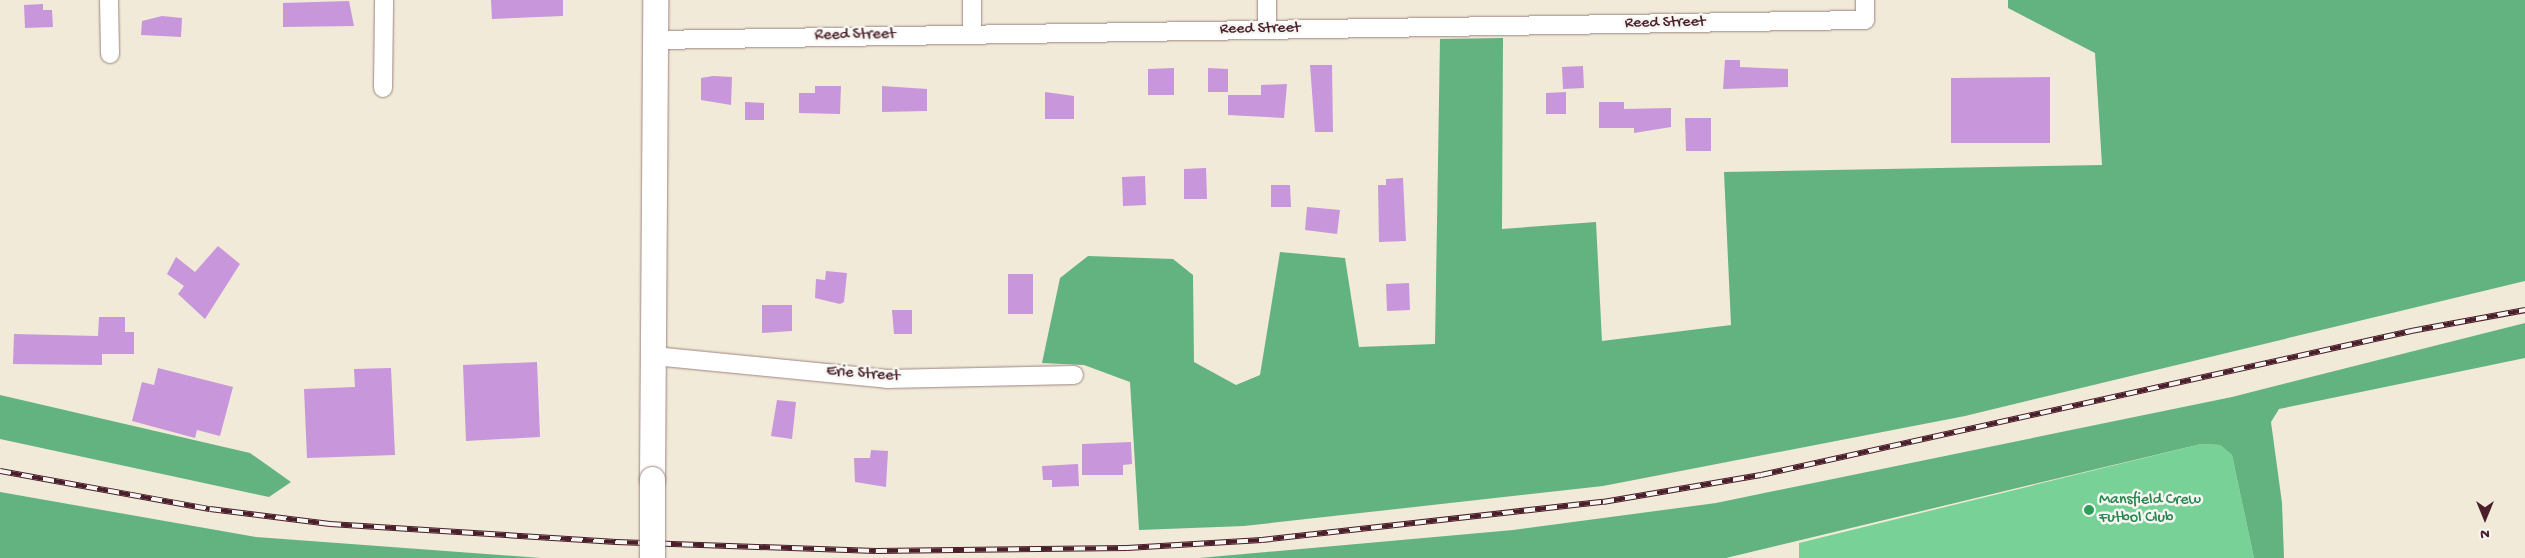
<!DOCTYPE html>
<style>
body{margin:0}
#map{position:relative;width:2525px;height:558px;overflow:hidden;background:#f1ead8;font-family:"Gochi Hand",sans-serif}
div>[style]{position:absolute}
.green>*{inset:0;background:#78d196}
.forest>*{inset:0;background:#62b37f}
.building>*{inset:0;background:#c896da}
.roads{filter:drop-shadow(0 0 1px #9e8482) drop-shadow(0 0 1px #9e8482)}
.street>*{height:18px;margin:-9px;padding:0 9px;transform-origin:9px;border-radius:9px;background:#fff}
.secondary>*{height:25px;margin:-12.5px;padding:0 12.5px;transform-origin:12.5px;border-radius:12.5px;background:#fff}
.rail>*{height:5.5px;margin-top:-2.75px;transform-origin:0;background:repeating-linear-gradient(90deg,#f6f6f2 0 11px,#4a1f2b 0 22px);box-sizing:border-box;border-block:1px solid #4a1f2b}
.bridges{filter:drop-shadow(0 0 1px #9e8482) drop-shadow(0 0 1px #9e8482)}
.secondary-bridge>*{height:25px;margin:-12.5px;padding:0 12.5px;transform-origin:12.5px;border-radius:12.5px;background:#fff}
.dots>*{width:14px;height:14px;translate:-50% -50%;box-sizing:border-box;border:2px solid #f6f6f2;border-radius:50%}
span{translate:-50% -50%;white-space:nowrap;text-align:center;line-height:1.15;-webkit-text-stroke:5px #f6f6f2;paint-order:stroke}
.street-label{font-size:16px;color:#4a1f2b}
.leisure-label{font-size:16px;color:#27864d}
.left{translate:0 -50%;text-align:left}
.north{position:absolute;left:2460px;top:493px;width:50px;height:50px;-webkit-text-stroke:4px #f6f6f2;paint-order:stroke;rotate:180deg;font-size:14px;font-weight:700;line-height:20px;text-align:center;color:#4a1f2b}
.north::after{content:'';display:block;margin:auto;width:18px;height:22px;background:#4a1f2b;clip-path:polygon(50% 0,100% 100%,50% 72%,0 100%)}
</style>
<div id="map">
<div class="green">
<div style="clip-path:polygon(2201px 444px,2220px 445px,2232px 455px,2254px 558px,1799px 558px,1799px 543px)"></div>
</div>
<div class="forest">
<div style="clip-path:polygon(2008px 0,2525px 0,2525px 281px,1965px 416px,1603px 486px,1244px 526px,1139px 530px,1130px 382px,1084px 365px,1042px 363px,1060px 278px,1088px 256px,1173px 259px,1193px 275px,1194px 362px,1236px 385px,1260px 375px,1280px 252px,1345px 258px,1359px 347px,1435px 344px,1440px 39px,1503px 38px,1502px 229px,1596px 222px,1602px 341px,1731px 325px,1724px 172px,2102px 165px,2095px 53px,2008px 8px)"></div>
<div style="clip-path:polygon(2525px 323px,2525px 358px,2279px 409px,2271px 422px,2282px 503px,2284px 558px,2254px 558px,2232px 455px,2220px 445px,2201px 444px,1726px 558px,1199px 558px,1513px 530px,1716px 503px,2232px 397px)"></div>
<div style="clip-path:polygon(0 395px,250px 453px,291px 482px,269px 497px,0 439px)"></div>
<div style="clip-path:polygon(0 492px,256px 537px,541px 558px,0 558px)"></div>
</div>
<div class="building">
<div style="clip-path:polygon(491px 0,563px 0,563px 16px,492px 19px)"></div>
<div style="clip-path:polygon(349px 1px,354px 26px,283px 27px,283px 3px)"></div>
<div style="clip-path:polygon(43px 4px,43px 10px,52px 10px,53px 27px,25px 28px,24px 5px)"></div>
<div style="clip-path:polygon(162px 16px,182px 18px,181px 37px,141px 35px,142px 21px)"></div>
<div style="clip-path:polygon(1725px 60px,1740px 60px,1740px 67px,1788px 69px,1788px 87px,1723px 89px)"></div>
<div style="clip-path:polygon(1310px 65px,1332px 65px,1333px 132px,1315px 132px)"></div>
<div style="clip-path:polygon(1583px 66px,1584px 88px,1563px 89px,1562px 67px)"></div>
<div style="clip-path:polygon(1174px 68px,1174px 95px,1148px 95px,1148px 69px)"></div>
<div style="clip-path:polygon(1208px 68px,1228px 69px,1228px 92px,1208px 92px)"></div>
<div style="clip-path:polygon(713px 76px,732px 77px,731px 105px,701px 100px,701px 78px)"></div>
<div style="clip-path:polygon(2050px 77px,2050px 143px,1951px 143px,1951px 78px)"></div>
<div style="clip-path:polygon(1287px 84px,1284px 118px,1228px 115px,1228px 95px,1261px 95px,1261px 85px)"></div>
<div style="clip-path:polygon(815px 86px,841px 86px,840px 114px,799px 113px,799px 93px,815px 93px)"></div>
<div style="clip-path:polygon(882px 86px,927px 89px,927px 111px,882px 112px)"></div>
<div style="clip-path:polygon(1045px 92px,1074px 96px,1074px 119px,1045px 119px)"></div>
<div style="clip-path:polygon(1566px 92px,1566px 114px,1546px 114px,1546px 93px)"></div>
<div style="clip-path:polygon(745px 102px,764px 103px,764px 120px,745px 120px)"></div>
<div style="clip-path:polygon(1599px 102px,1624px 102px,1624px 109px,1671px 108px,1671px 127px,1634px 133px,1634px 128px,1599px 128px)"></div>
<div style="clip-path:polygon(1685px 118px,1711px 118px,1711px 151px,1686px 151px)"></div>
<div style="clip-path:polygon(1206px 168px,1207px 199px,1184px 199px,1184px 169px)"></div>
<div style="clip-path:polygon(1145px 176px,1146px 205px,1123px 206px,1122px 177px)"></div>
<div style="clip-path:polygon(1403px 178px,1406px 241px,1379px 242px,1378px 185px,1386px 185px,1386px 179px)"></div>
<div style="clip-path:polygon(1271px 185px,1290px 185px,1291px 207px,1271px 207px)"></div>
<div style="clip-path:polygon(1307px 207px,1340px 210px,1337px 234px,1305px 230px)"></div>
<div style="clip-path:polygon(218px 246px,240px 264px,205px 319px,178px 294px,184px 286px,167px 274px,176px 257px,195px 272px)"></div>
<div style="clip-path:polygon(826px 271px,847px 273px,844px 302px,840px 304px,815px 298px,816px 279px,825px 280px)"></div>
<div style="clip-path:polygon(1008px 274px,1033px 274px,1033px 314px,1008px 314px)"></div>
<div style="clip-path:polygon(1409px 283px,1410px 310px,1387px 311px,1386px 284px)"></div>
<div style="clip-path:polygon(762px 305px,792px 305px,792px 331px,762px 333px)"></div>
<div style="clip-path:polygon(892px 310px,912px 310px,912px 334px,894px 334px)"></div>
<div style="clip-path:polygon(99px 317px,125px 317px,125px 332px,134px 332px,134px 354px,102px 354px,102px 365px,13px 364px,14px 334px,98px 336px)"></div>
<div style="clip-path:polygon(537px 362px,540px 437px,466px 441px,463px 365px)"></div>
<div style="clip-path:polygon(158px 368px,233px 387px,220px 436px,197px 430px,195px 438px,132px 421px,142px 382px,154px 385px)"></div>
<div style="clip-path:polygon(391px 368px,395px 455px,307px 458px,304px 389px,355px 387px,354px 369px)"></div>
<div style="clip-path:polygon(777px 400px,796px 402px,792px 439px,771px 436px)"></div>
<div style="clip-path:polygon(1131px 442px,1132px 464px,1123px 465px,1123px 475px,1082px 475px,1082px 444px)"></div>
<div style="clip-path:polygon(871px 450px,888px 451px,886px 487px,855px 482px,854px 458px,870px 458px)"></div>
<div style="clip-path:polygon(1078px 464px,1079px 486px,1052px 487px,1052px 480px,1043px 480px,1042px 466px)"></div>
</div>
<div class="roads">
<div class="street">
<div style="left:109px;top:0;width:54px;rotate:88.9deg"></div>
<div style="left:972px;top:0;width:35px;rotate:90deg"></div>
<div style="left:1267px;top:0;width:30px;rotate:90deg"></div>
<div style="left:655px;top:40px;width:1210px;rotate:-0.95deg"></div>
<div style="left:1865px;top:20px;width:20px;rotate:-90deg"></div>
<div style="left:383px;top:88px;width:88px;rotate:-89.3deg"></div>
<div style="left:654px;top:356px;width:234px;rotate:5.6deg"></div>
<div style="left:887px;top:379px;width:187px;rotate:-1.2deg"></div>
</div>
<div class="secondary">
<div style="left:652px;top:479px;width:479px;rotate:-89.6deg"></div>
</div>
</div>
<div class="rail">
<div style="left:0;top:471px;width:213px;rotate:10.3deg"></div>
<div style="left:210px;top:509px;width:121px;rotate:7.1deg"></div>
<div style="left:330px;top:524px;width:287px;rotate:3.6deg"></div>
<div style="left:616px;top:542px;width:260px;rotate:2deg"></div>
<div style="left:876px;top:551px;width:251px;rotate:-0.7deg"></div>
<div style="left:1127px;top:548px;width:135px;rotate:-3.4deg"></div>
<div style="left:1262px;top:540px;width:343px;rotate:-6.4deg"></div>
<div style="left:1603px;top:502px;width:160px;rotate:-9.7deg"></div>
<div style="left:1761px;top:475px;width:666px;rotate:-12.49deg"></div>
<div style="left:2411px;top:331px;width:116px;rotate:-10.4deg"></div>
</div>
<div class="bridges">
<div class="secondary-bridge">
<div style="left:652px;top:558px;width:79px;rotate:-90deg"></div>
</div>
</div>
<div class="dots">
<div style="left:2089px;top:510px;background:#2e9e5b"></div>
</div>
<div class="street-label">
<span style="left:1665px;top:24px;rotate:-1deg">Reed Street</span>
<span style="left:1260px;top:30px;rotate:-1deg">Reed Street</span>
<span style="left:855px;top:36px;rotate:-1deg">Reed Street</span>
<span style="left:863px;top:375px;rotate:4deg">Erie Street</span>
</div>
<div class="leisure-label">
<span class="left" style="left:2099px;top:510px">Mansfield Crew<br>Futbol Club</span>
</div>
<div class="north">N</div>
</div>
